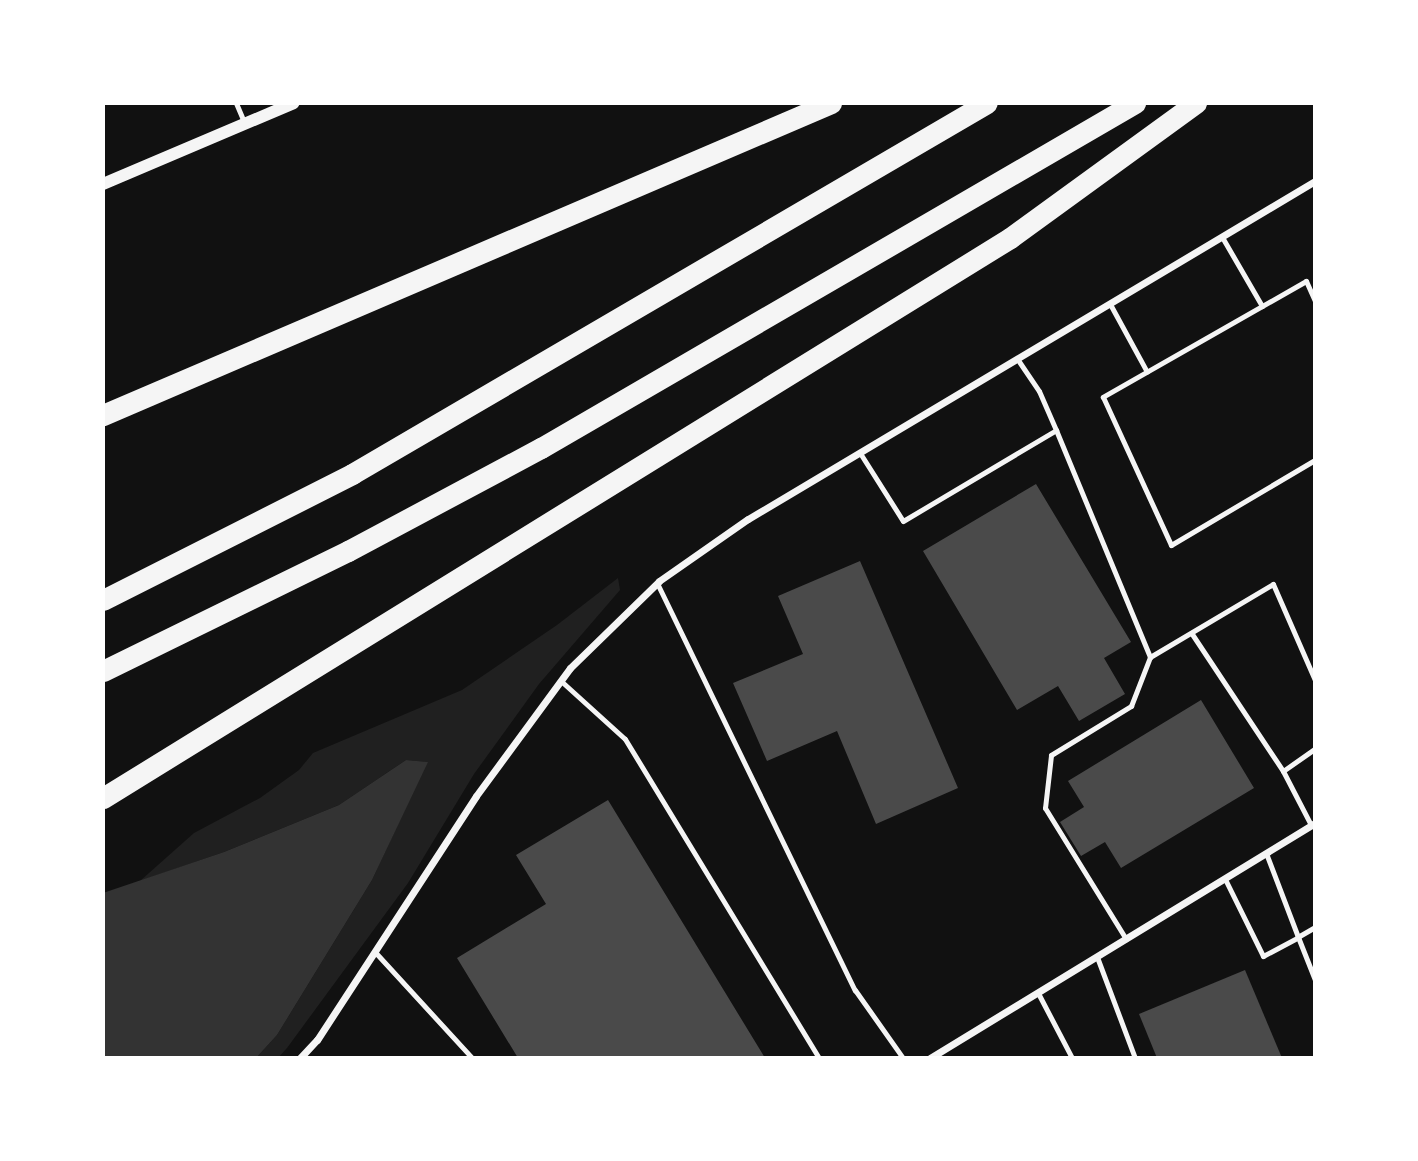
<!DOCTYPE html>
<style>
body{margin:0}
#map{position:relative;width:1418px;height:1161px;overflow:hidden;background:#111;font-family:Overpass,sans-serif}
div>[style]{position:absolute}
.green>*{inset:0;background:#202020}
.water>*{inset:0;background:#333}
.building>*{inset:0;background:#4a4a4a}
.service>*{height:5px;margin:-2.5px;padding:0 2.5px;transform-origin:2.5px;border-radius:2.5px;background:#f5f5f5}
.minor>*{height:7px;margin:-3.5px;padding:0 3.5px;transform-origin:3.5px;border-radius:3.5px;background:#f5f5f5}
.tertiary>*{height:12px;margin:-6px;padding:0 6px;transform-origin:6px;border-radius:6px;background:#f5f5f5}
.motorway>*{height:21px;margin:-10.5px;padding:0 10.5px;transform-origin:10.5px;border-radius:10.5px;background:#f5f5f5}
span{translate:-50% -50%;white-space:nowrap;text-align:center;line-height:1.15;-webkit-text-stroke:7px #fff;paint-order:stroke}
.frame{position:absolute;inset:0;border:105px solid #fff;pointer-events:none}
</style>
<div id="map">
<div class="green">
<div style="clip-path:polygon(618px 578px,620px 590px,539px 684px,474px 774px,408px 883px,287px 1048px,278px 1058px,256px 1058px,277px 1035px,372px 880px,427px 762px,406px 760px,339px 805px,224px 852px,140px 881px,194px 833px,260px 798px,299px 770px,313px 753px,462px 690px,557px 625px)"></div>
</div>
<div class="water">
<div style="clip-path:polygon(406px 760px,428px 762px,372px 880px,277px 1035px,256px 1058px,103px 1058px,103px 893px,224px 852px,339px 805px)"></div>
</div>
<div class="building">
<div style="clip-path:polygon(1036px 484px,1131px 642px,1104px 658px,1125px 694px,1079px 721px,1058px 686px,1017px 710px,923px 551px)"></div>
<div style="clip-path:polygon(860px 561px,958px 788px,876px 824px,837px 731px,767px 761px,733px 683px,803px 654px,778px 596px)"></div>
<div style="clip-path:polygon(1201px 700px,1254px 788px,1121px 868px,1105px 842px,1081px 856px,1060px 822px,1084px 807px,1068px 781px)"></div>
<div style="clip-path:polygon(608px 800px,765px 1058px,518px 1058px,457px 958px,546px 904px,516px 855px)"></div>
<div style="clip-path:polygon(1245px 970px,1282px 1058px,1157px 1058px,1139px 1014px)"></div>
</div>
<div class="service">
<div style="left:236px;top:103px;width:23px;rotate:67deg"></div>
<div style="left:1222px;top:237px;width:80px;rotate:59.9deg"></div>
<div style="left:1315px;top:301px;width:22px;rotate:-114deg"></div>
<div style="left:1306px;top:281px;width:234px;rotate:150.3deg"></div>
<div style="left:1103px;top:397px;width:163px;rotate:65.3deg"></div>
<div style="left:1171px;top:545px;width:167px;rotate:-30.6deg"></div>
<div style="left:1110px;top:304px;width:77px;rotate:61.4deg"></div>
<div style="left:1018px;top:360px;width:37px;rotate:56deg"></div>
<div style="left:1039px;top:391px;width:43px;rotate:66.4deg"></div>
<div style="left:860px;top:453px;width:80px;rotate:57.7deg"></div>
<div style="left:903px;top:521px;width:178px;rotate:-30.7deg"></div>
<div style="left:1056px;top:430px;width:246px;rotate:67.5deg"></div>
<div style="left:1150px;top:657px;width:143px;rotate:-30.7deg"></div>
<div style="left:1273px;top:584px;width:105px;rotate:66.4deg"></div>
<div style="left:657px;top:583px;width:453px;rotate:64.1deg"></div>
<div style="left:855px;top:990px;width:83px;rotate:54.8deg"></div>
<div style="left:1192px;top:634px;width:164px;rotate:56.4deg"></div>
<div style="left:1283px;top:771px;width:39px;rotate:-35deg"></div>
<div style="left:561px;top:681px;width:86px;rotate:42.2deg"></div>
<div style="left:625px;top:739px;width:373px;rotate:58.7deg"></div>
<div style="left:1283px;top:771px;width:61px;rotate:62.6deg"></div>
<div style="left:1225px;top:879px;width:86px;rotate:63.7deg"></div>
<div style="left:1263px;top:956px;width:40px;rotate:-28deg"></div>
<div style="left:1298px;top:937px;width:90px;rotate:-110.9deg"></div>
<div style="left:1315px;top:927px;width:20px;rotate:150deg"></div>
<div style="left:1298px;top:937px;width:46px;rotate:68.4deg"></div>
<div style="left:1126px;top:939px;width:154px;rotate:-121.7deg"></div>
<div style="left:1045px;top:808px;width:53px;rotate:-83.5deg"></div>
<div style="left:1051px;top:755px;width:94px;rotate:-31.5deg"></div>
<div style="left:1131px;top:706px;width:53px;rotate:-68.8deg"></div>
<div style="left:375px;top:952px;width:144px;rotate:47.5deg"></div>
<div style="left:1097px;top:957px;width:108px;rotate:69.4deg"></div>
<div style="left:1038px;top:993px;width:73px;rotate:62.4deg"></div>
</div>
<div class="minor">
<div style="left:300px;top:1058px;width:25px;rotate:-47deg"></div>
<div style="left:317px;top:1040px;width:291px;rotate:-56.9deg"></div>
<div style="left:476px;top:796px;width:159px;rotate:-53.7deg"></div>
<div style="left:570px;top:668px;width:124px;rotate:-44.3deg"></div>
<div style="left:659px;top:581px;width:108px;rotate:-34.9deg"></div>
<div style="left:748px;top:519px;width:660px;rotate:-30.8deg"></div>
<div style="left:930px;top:1058px;width:451px;rotate:-31.4deg"></div>
</div>
<div class="tertiary">
<div style="left:103px;top:184px;width:207px;rotate:-23deg"></div>
</div>
<div class="motorway">
<div style="left:103px;top:415px;width:792px;rotate:-23.2deg"></div>
<div style="left:103px;top:600px;width:279px;rotate:-26.8deg"></div>
<div style="left:352px;top:474px;width:735px;rotate:-30.3deg"></div>
<div style="left:103px;top:671px;width:273px;rotate:-26.1deg"></div>
<div style="left:348px;top:551px;width:219px;rotate:-28.1deg"></div>
<div style="left:541px;top:448px;width:687px;rotate:-30.15deg"></div>
<div style="left:103px;top:798px;width:1066px;rotate:-31.69deg"></div>
<div style="left:1010px;top:238px;width:230px;rotate:-36deg"></div>
</div>
<div class="frame"></div>
</div>
